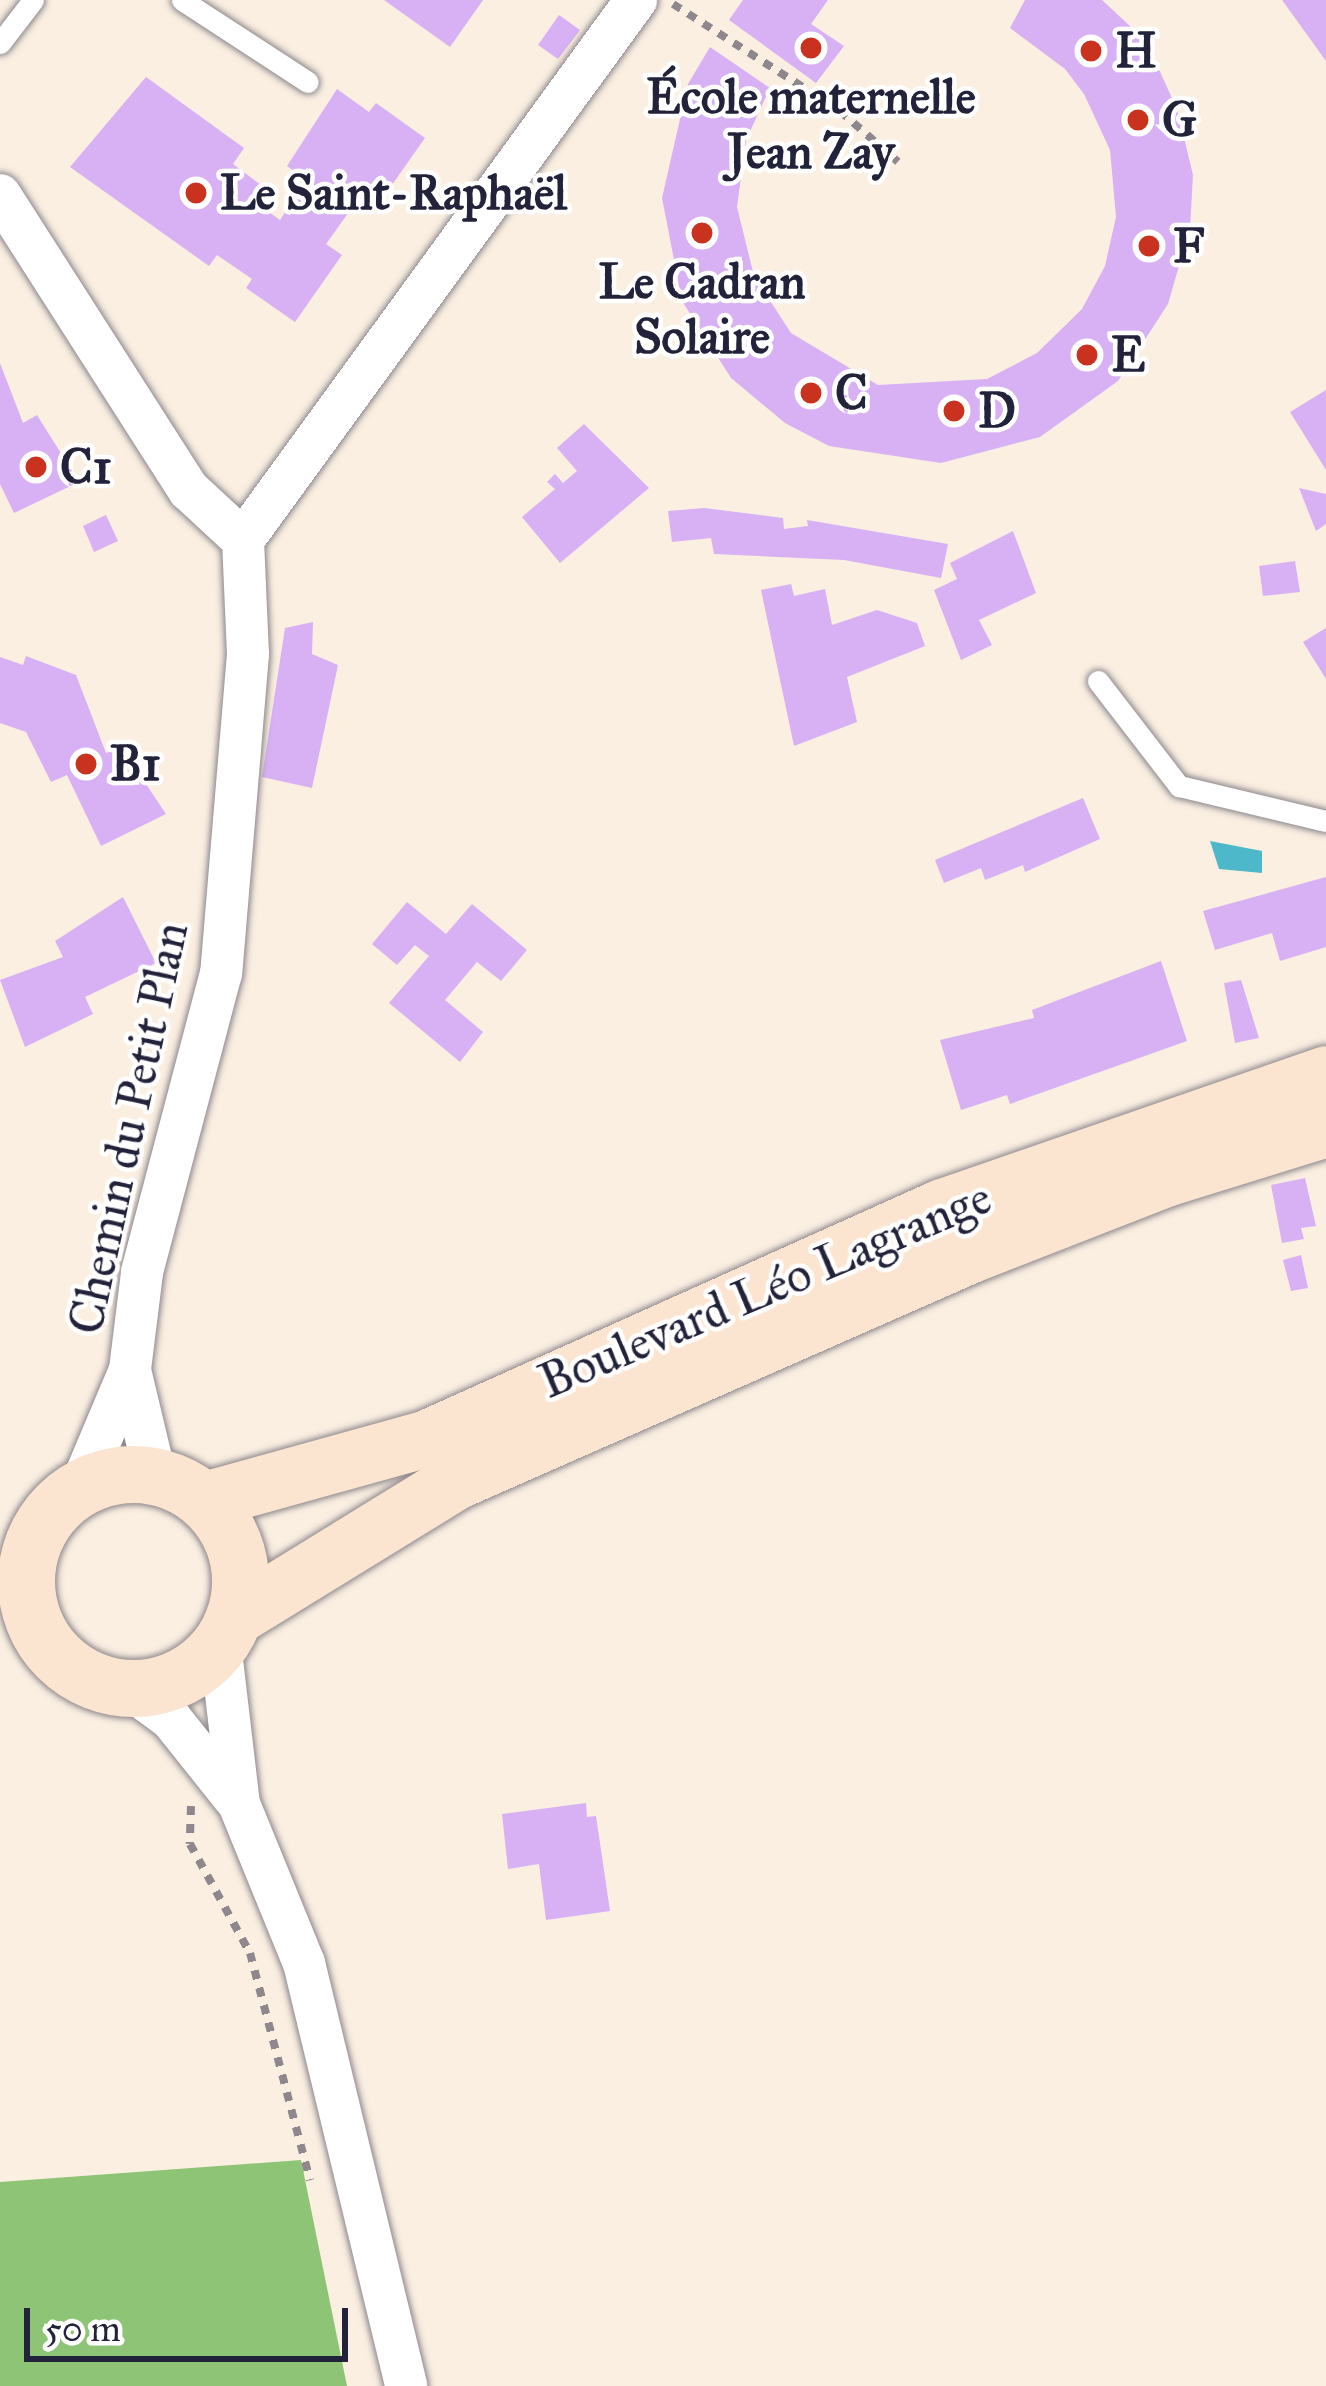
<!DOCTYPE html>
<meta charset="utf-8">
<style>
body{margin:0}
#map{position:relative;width:1326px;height:2386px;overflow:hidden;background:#faefe1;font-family:"IM FELL Great Primer",serif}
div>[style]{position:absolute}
.green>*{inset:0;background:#8ec476}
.water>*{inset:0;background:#4db8c9}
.building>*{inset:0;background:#d7b1f4}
.path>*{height:8px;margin-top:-4px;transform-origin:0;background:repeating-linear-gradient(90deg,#8e888e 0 9px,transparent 0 18px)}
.roads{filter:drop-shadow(0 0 3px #8e888e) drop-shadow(0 0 3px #8e888e)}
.lane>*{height:21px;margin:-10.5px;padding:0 10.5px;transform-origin:10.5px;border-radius:10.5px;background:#fff}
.street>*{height:42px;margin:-21px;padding:0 21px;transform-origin:21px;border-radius:21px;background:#fff}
.secondary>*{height:57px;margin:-28.5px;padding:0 28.5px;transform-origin:28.5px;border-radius:28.5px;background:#fce5d0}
.secondary>.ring{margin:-28.5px;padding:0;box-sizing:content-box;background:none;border:57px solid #fce5d0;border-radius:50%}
.dots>*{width:33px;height:33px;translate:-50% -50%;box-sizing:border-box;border:6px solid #fff;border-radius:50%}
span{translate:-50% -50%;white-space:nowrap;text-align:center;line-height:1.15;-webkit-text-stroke:9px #fff;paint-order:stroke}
.poi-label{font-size:48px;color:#22223b;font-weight:700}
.left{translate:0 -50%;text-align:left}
.street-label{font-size:48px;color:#22223b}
.scale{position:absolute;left:24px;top:2308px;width:324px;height:54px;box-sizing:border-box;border:6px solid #22223b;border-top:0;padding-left:15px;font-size:36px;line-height:42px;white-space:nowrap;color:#22223b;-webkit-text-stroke:9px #fff;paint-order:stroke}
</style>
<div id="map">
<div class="green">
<div style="clip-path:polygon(301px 2160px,347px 2386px,0 2386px,0 2182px)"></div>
</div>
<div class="water">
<div style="clip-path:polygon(1210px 841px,1262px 851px,1262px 873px,1219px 869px)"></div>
</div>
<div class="building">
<div style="clip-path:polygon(384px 0,483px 0,450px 47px)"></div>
<div style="clip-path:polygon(743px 0,828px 0,811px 24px,844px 46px,816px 83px,729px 20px)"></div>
<div style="clip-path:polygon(1025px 0,1102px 0,1146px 41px,1177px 109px,1193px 175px,1190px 228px,1168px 304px,1118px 381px,1040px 437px,941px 463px,829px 446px,785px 423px,731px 378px,682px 301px,662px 198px,688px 84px,710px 47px,770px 88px,746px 140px,737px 207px,754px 276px,791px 333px,878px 385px,987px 379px,1037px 353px,1082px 309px,1105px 266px,1116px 217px,1110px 150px,1084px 94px,1065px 69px,1010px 28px)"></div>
<div style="clip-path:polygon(1282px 0,1326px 0,1326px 61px)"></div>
<div style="clip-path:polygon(559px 15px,580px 30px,558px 59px,538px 45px)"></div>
<div style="clip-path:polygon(146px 77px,244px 148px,233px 164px,265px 188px,255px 202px,280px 220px,306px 180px,287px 166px,337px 89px,369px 112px,376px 103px,425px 138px,375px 209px,359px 198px,326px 244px,342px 255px,295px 322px,246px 288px,252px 279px,217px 255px,209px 266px,70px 167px)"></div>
<div style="clip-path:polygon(0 363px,23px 423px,37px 415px,79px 482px,14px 513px,0 484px)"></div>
<div style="clip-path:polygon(1326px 390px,1326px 470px,1290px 412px)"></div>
<div style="clip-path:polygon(584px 424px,649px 488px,560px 563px,522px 517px,555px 489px,547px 482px,555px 474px,563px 483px,577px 471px,557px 448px)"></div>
<div style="clip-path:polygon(1299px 488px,1326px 494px,1326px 524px,1316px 531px)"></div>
<div style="clip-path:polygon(704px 508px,783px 518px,784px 529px,808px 526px,807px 520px,948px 544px,941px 578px,844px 560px,714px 554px,711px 538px,672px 542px,668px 511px)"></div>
<div style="clip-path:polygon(106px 515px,118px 541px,94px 552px,83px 526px)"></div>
<div style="clip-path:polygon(1013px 531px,1036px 593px,979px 620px,992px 645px,961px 660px,934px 590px,957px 579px,950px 563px)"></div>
<div style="clip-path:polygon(1295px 561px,1300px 592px,1263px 596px,1259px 566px)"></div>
<div style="clip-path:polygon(791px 584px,794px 596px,825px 589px,832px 625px,877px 610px,917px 623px,925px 646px,847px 677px,857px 722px,794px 746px,761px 590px)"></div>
<div style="clip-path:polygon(313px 622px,312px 654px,338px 665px,312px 788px,262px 777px,285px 628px)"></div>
<div style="clip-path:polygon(1326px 628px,1326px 679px,1303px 642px)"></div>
<div style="clip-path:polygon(26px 656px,76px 675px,106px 753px,122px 748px,166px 814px,101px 846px,67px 775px,51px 782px,26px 732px,0 723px,0 657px,23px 665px)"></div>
<div style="clip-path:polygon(1083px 798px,1100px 839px,1025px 872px,1023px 865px,985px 880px,981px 868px,944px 883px,935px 860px)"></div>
<div style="clip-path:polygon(1326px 877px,1326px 947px,1280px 961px,1272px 933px,1215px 950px,1203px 911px)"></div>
<div style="clip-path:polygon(123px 897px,156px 963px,85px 997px,93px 1014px,25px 1047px,0 980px,63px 957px,55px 941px)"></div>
<div style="clip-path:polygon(407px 902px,446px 934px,472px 904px,527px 950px,501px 981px,477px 962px,445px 1000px,483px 1032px,460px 1062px,389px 1003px,429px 956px,415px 945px,397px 965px,372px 944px)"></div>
<div style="clip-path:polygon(1161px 961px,1187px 1041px,1010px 1104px,1007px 1095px,961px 1110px,940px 1040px,1034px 1018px,1032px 1010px)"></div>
<div style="clip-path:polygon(1241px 980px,1259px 1038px,1235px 1043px,1224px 983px)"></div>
<div style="clip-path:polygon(1305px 1178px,1316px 1226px,1301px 1228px,1304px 1239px,1282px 1243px,1271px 1185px)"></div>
<div style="clip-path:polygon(1301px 1255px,1308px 1288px,1291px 1291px,1283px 1260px)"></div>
<div style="clip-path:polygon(586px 1803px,587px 1817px,596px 1816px,610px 1911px,546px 1920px,539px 1864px,508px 1869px,502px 1814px)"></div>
</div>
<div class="path">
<div style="left:673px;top:4px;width:198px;rotate:32.6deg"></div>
<div style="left:840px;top:111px;width:77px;rotate:41.3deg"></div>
<div style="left:191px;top:1806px;width:38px;rotate:92deg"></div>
<div style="left:190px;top:1844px;width:124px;rotate:61.2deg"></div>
<div style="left:250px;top:1953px;width:235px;rotate:75.2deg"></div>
</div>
<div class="roads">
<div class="lane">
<div style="left:182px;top:0;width:150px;rotate:33.1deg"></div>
<div style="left:0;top:43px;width:54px;rotate:-52.5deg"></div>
<div style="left:1098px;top:681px;width:133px;rotate:52.4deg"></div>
<div style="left:1179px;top:786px;width:151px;rotate:13.4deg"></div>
</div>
<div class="street">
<div style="left:0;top:195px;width:350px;rotate:57.4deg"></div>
<div style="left:189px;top:490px;width:74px;rotate:42.8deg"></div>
<div style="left:243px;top:540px;width:114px;rotate:87.5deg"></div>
<div style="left:248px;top:654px;width:320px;rotate:94.8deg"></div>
<div style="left:221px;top:973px;width:310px;rotate:104.8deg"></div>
<div style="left:142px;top:1273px;width:98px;rotate:97.1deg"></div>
<div style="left:130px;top:1370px;width:126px;rotate:112.9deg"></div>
<div style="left:243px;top:540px;width:668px;rotate:-53.95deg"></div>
<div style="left:130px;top:1370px;width:108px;rotate:76.6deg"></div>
<div style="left:220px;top:1643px;width:162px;rotate:83.3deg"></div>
<div style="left:239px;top:1804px;width:172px;rotate:67.8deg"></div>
<div style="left:304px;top:1963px;width:435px;rotate:76.4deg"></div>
<div style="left:129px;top:1688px;width:52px;rotate:36.4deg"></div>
<div style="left:171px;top:1719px;width:101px;rotate:51.4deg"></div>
</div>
<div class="secondary">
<div class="ring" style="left:26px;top:1474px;width:157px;height:157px"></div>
<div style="left:204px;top:1500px;width:231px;rotate:-15.5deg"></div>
<div style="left:427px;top:1438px;width:564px;rotate:-24.16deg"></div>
<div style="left:942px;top:1207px;width:406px;rotate:-19.1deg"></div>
<div style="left:234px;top:1617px;width:259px;rotate:-31.6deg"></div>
<div style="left:455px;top:1481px;width:566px;rotate:-23.76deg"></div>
<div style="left:973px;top:1253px;width:209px;rotate:-21.3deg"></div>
<div style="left:1168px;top:1177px;width:165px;rotate:-17.2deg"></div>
</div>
</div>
<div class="dots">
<div style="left:811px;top:48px;background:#c8321e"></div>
<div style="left:1091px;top:51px;background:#c8321e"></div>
<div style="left:1138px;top:120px;background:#c8321e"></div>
<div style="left:196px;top:193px;background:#c8321e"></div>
<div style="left:702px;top:233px;background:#c8321e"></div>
<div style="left:1149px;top:246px;background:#c8321e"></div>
<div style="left:1087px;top:355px;background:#c8321e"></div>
<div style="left:811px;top:393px;background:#c8321e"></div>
<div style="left:954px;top:411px;background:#c8321e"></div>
<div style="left:36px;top:467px;background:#c8321e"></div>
<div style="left:86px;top:764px;background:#c8321e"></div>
</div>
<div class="poi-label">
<span class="left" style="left:1115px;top:51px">H</span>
<span style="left:811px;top:124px">École maternelle<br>Jean Zay</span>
<span class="left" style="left:1162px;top:120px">G</span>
<span class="left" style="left:220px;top:193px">Le Saint-Raphaël</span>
<span class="left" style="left:1173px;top:246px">F</span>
<span style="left:702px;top:309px">Le Cadran<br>Solaire</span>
<span class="left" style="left:1111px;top:355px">E</span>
<span class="left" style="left:835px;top:393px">C</span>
<span class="left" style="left:978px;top:411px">D</span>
<span class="left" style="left:60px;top:467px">C1</span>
<span class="left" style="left:110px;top:764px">B1</span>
</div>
<div class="street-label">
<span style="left:128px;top:1128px;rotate:-78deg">Chemin du Petit Plan</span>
<span style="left:765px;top:1289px;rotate:-23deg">Boulevard Léo Lagrange</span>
</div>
<div class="scale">50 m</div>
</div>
